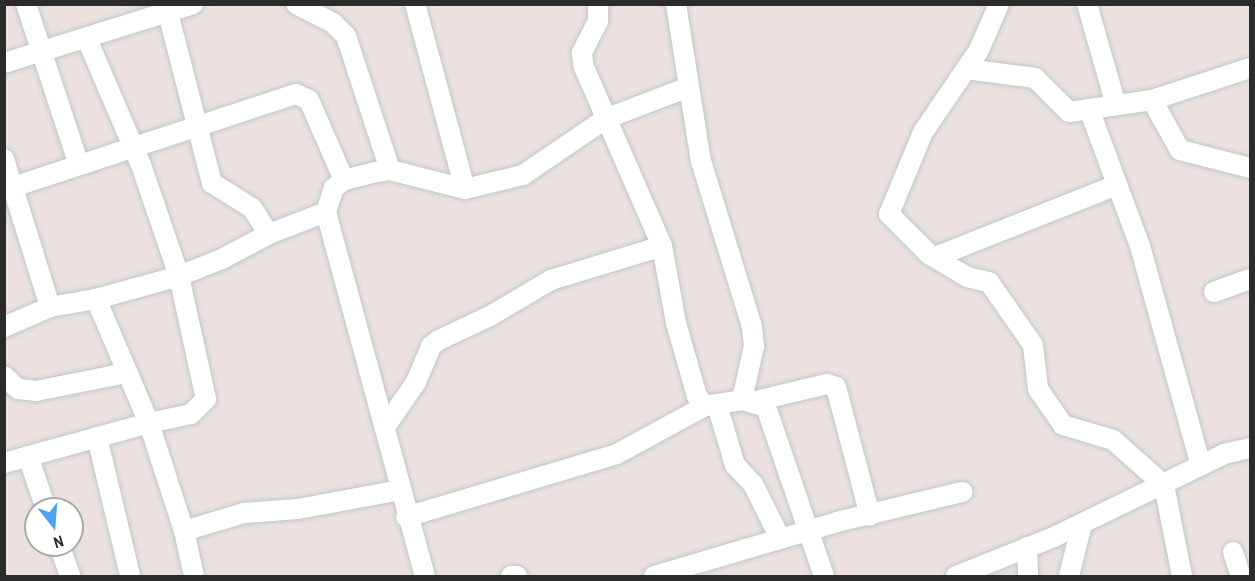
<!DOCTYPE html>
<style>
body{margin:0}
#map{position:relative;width:1255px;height:581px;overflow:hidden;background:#ebe1df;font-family:"Archivo Narrow",sans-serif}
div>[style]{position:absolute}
.roads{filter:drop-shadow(0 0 2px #c0c7cc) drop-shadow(0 0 2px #c0c7cc)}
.minor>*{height:20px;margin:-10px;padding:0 10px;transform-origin:10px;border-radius:10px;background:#fff}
span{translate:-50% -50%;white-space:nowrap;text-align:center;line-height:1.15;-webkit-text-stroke:5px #fff;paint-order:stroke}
.frame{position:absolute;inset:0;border:6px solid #2b2b2b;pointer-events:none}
.north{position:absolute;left:24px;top:497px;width:60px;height:60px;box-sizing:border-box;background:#fff;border:2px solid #aaa;border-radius:50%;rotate:163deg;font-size:16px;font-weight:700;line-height:24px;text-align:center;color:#2b2b2b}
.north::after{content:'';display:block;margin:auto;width:21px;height:27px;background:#4fa3e8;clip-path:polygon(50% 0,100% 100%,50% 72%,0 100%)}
</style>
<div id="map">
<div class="roads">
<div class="minor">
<div style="left:26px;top:4px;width:169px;rotate:71.8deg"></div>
<div style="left:296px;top:4px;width:42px;rotate:27.2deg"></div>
<div style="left:333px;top:23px;width:18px;rotate:45deg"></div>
<div style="left:346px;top:36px;width:141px;rotate:71.8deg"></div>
<div style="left:598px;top:4px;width:17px;rotate:90deg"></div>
<div style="left:598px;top:21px;width:36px;rotate:117deg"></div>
<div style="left:582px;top:53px;width:12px;rotate:85deg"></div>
<div style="left:583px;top:65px;width:197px;rotate:66.4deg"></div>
<div style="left:676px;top:4px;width:159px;rotate:81deg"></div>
<div style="left:701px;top:161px;width:174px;rotate:72.9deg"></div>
<div style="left:752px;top:327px;width:19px;rotate:84deg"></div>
<div style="left:754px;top:346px;width:55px;rotate:102.5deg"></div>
<div style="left:999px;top:4px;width:50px;rotate:113.5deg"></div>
<div style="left:979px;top:50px;width:99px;rotate:124.3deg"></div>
<div style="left:923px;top:132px;width:89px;rotate:112.5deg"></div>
<div style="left:889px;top:214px;width:57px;rotate:45deg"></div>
<div style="left:929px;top:254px;width:44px;rotate:31.2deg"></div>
<div style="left:967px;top:277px;width:23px;rotate:13deg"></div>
<div style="left:989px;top:282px;width:77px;rotate:55.1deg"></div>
<div style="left:1033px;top:345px;width:44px;rotate:83.5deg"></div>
<div style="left:1038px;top:389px;width:44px;rotate:55.2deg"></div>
<div style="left:1063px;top:425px;width:52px;rotate:16.7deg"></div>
<div style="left:1113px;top:440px;width:68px;rotate:41.4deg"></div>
<div style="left:1164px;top:485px;width:93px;rotate:78.8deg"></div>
<div style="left:1087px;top:4px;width:105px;rotate:74deg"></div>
<div style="left:168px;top:13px;width:176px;rotate:75.5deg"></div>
<div style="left:212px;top:183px;width:47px;rotate:32deg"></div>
<div style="left:252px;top:208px;width:31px;rotate:57deg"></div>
<div style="left:269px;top:234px;width:61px;rotate:-21.1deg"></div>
<div style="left:326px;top:212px;width:377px;rotate:74.8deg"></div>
<div style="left:4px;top:63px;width:198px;rotate:-17.3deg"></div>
<div style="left:966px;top:69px;width:70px;rotate:7.4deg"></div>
<div style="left:1035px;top:78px;width:48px;rotate:45deg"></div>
<div style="left:1069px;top:112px;width:84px;rotate:-8.2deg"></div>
<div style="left:1152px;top:100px;width:103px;rotate:-18.1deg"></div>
<div style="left:1152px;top:100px;width:57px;rotate:60.8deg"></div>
<div style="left:1180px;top:150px;width:72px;rotate:14.4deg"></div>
<div style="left:1089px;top:109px;width:146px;rotate:69.6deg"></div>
<div style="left:1140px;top:246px;width:228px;rotate:74.5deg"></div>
<div style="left:4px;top:159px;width:155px;rotate:72.7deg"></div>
<div style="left:465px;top:189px;width:60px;rotate:-13.6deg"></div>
<div style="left:523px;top:175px;width:99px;rotate:-34.3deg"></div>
<div style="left:605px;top:119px;width:90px;rotate:-20.9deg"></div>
<div style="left:4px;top:190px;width:307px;rotate:-18.2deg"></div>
<div style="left:296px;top:94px;width:14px;rotate:25deg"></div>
<div style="left:309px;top:100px;width:87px;rotate:66.4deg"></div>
<div style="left:326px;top:212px;width:25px;rotate:-72deg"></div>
<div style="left:334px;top:188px;width:13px;rotate:-39deg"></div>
<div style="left:344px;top:180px;width:34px;rotate:-14deg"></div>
<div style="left:377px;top:172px;width:13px;rotate:-9deg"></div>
<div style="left:390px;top:170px;width:77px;rotate:14.2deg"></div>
<div style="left:465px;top:189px;width:192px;rotate:-105.1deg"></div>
<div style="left:935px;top:257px;width:196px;rotate:-21.6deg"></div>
<div style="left:1214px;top:292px;width:38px;rotate:-20deg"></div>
<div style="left:4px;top:327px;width:50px;rotate:-23.5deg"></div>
<div style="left:50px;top:307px;width:47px;rotate:-9.9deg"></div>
<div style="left:4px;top:376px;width:19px;rotate:43deg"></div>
<div style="left:18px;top:389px;width:18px;rotate:6deg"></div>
<div style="left:36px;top:391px;width:92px;rotate:-11.3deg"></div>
<div style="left:756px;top:401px;width:73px;rotate:-13.5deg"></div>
<div style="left:827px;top:384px;width:9px;rotate:18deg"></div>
<div style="left:836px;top:387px;width:133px;rotate:75.2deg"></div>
<div style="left:717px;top:405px;width:63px;rotate:73.3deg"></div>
<div style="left:735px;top:465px;width:26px;rotate:47deg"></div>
<div style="left:753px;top:484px;width:60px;rotate:63.4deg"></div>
<div style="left:385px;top:427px;width:55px;rotate:-55.4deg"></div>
<div style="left:416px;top:382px;width:39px;rotate:-67deg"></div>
<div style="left:431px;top:346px;width:10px;rotate:-37deg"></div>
<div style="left:439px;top:340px;width:56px;rotate:-25.2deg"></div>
<div style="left:490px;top:316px;width:71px;rotate:-30.5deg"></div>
<div style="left:551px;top:280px;width:116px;rotate:-17deg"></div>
<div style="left:662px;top:246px;width:78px;rotate:79.7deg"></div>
<div style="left:676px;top:323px;width:76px;rotate:74deg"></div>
<div style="left:697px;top:396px;width:13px;rotate:51deg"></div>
<div style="left:705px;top:406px;width:37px;rotate:-9deg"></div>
<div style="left:742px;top:400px;width:25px;rotate:16deg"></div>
<div style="left:766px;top:407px;width:179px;rotate:71.1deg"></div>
<div style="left:97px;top:437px;width:143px;rotate:76.6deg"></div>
<div style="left:28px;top:456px;width:56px;rotate:71.2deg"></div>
<div style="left:4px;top:463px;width:150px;rotate:-15.4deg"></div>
<div style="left:149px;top:423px;width:135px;rotate:-113.1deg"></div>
<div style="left:96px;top:299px;width:86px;rotate:-15.5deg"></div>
<div style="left:179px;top:276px;width:117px;rotate:-108.9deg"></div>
<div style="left:141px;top:165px;width:137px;rotate:-113.2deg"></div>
<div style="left:406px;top:517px;width:220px;rotate:-16.6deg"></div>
<div style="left:617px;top:454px;width:100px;rotate:-28.6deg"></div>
<div style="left:184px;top:531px;width:63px;rotate:-16.7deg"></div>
<div style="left:244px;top:513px;width:54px;rotate:-4.2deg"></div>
<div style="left:298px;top:509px;width:105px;rotate:-10.5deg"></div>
<div style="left:59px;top:545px;width:33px;rotate:70deg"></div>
<div style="left:1027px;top:547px;width:29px;rotate:88deg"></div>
<div style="left:1233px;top:552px;width:25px;rotate:72deg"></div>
<div style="left:194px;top:576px;width:46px;rotate:-102.5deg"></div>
<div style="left:184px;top:531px;width:114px;rotate:-108deg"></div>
<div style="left:149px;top:423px;width:43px;rotate:-12.1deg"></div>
<div style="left:191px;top:414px;width:21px;rotate:-45deg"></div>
<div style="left:206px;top:399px;width:126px;rotate:-102.4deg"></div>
<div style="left:179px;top:276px;width:46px;rotate:-21.6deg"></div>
<div style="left:222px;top:259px;width:53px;rotate:-28deg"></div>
<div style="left:511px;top:576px;width:6px"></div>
<div style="left:654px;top:576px;width:191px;rotate:-16.4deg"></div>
<div style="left:837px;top:522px;width:129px;rotate:-13.5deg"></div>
<div style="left:956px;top:576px;width:105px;rotate:-21.7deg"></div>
<div style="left:1054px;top:537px;width:189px;rotate:-26deg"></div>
<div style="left:1224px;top:454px;width:27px;rotate:-13deg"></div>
<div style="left:1069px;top:576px;width:54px;rotate:-76deg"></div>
</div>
</div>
<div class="frame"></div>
<div class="north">N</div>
</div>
